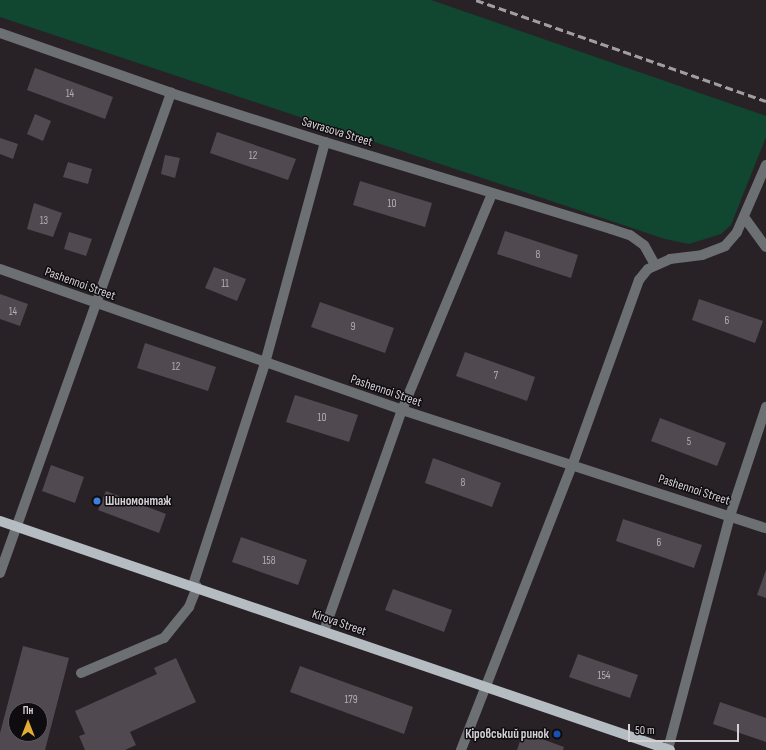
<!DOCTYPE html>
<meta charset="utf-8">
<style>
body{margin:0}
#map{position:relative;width:766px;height:750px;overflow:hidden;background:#282227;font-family:"Sofia Sans Condensed",sans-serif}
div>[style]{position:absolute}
.green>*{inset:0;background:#114630}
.building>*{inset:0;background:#504950}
.minor>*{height:10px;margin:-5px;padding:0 5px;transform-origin:5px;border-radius:5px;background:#6c7072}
.major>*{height:10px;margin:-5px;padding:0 5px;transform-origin:5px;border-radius:5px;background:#b5bdc2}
.rail>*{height:3px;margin-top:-1.5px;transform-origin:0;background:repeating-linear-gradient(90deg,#a19da0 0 8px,transparent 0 12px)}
.dots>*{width:11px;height:11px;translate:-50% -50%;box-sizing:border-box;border:2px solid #0f0c0f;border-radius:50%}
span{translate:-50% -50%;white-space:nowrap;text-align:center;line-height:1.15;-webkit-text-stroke:3px #0f0c0f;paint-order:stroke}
.number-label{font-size:11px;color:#b3aeb2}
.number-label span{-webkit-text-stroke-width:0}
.street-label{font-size:13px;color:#d4d0d3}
.poi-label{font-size:13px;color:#d4d0d3;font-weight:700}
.left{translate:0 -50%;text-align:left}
.right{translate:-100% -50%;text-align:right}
.north{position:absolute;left:8px;top:702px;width:40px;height:40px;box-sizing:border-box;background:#0f0c0f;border:1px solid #5e5a5d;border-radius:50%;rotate:0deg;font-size:11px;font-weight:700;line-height:16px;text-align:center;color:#d4d0d3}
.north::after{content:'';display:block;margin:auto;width:14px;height:18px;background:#e3ae35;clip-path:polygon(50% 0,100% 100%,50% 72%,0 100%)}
.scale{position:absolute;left:628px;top:724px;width:111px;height:18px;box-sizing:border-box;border:2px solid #d4d0d3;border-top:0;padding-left:5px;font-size:12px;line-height:14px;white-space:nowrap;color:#d4d0d3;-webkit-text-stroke:3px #0f0c0f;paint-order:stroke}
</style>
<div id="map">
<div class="green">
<div style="clip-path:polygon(0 0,431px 0,766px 116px,766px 137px,731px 225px,721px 234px,689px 244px,665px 239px,0 17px)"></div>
</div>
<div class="building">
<div style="clip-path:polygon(35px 68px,113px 97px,105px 119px,27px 90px)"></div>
<div style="clip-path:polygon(35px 114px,51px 121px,43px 141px,27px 134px)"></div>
<div style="clip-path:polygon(217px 132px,296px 159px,288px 180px,210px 153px)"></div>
<div style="clip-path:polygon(0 138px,18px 144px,13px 159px,0 154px)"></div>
<div style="clip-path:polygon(165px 155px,180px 158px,175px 178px,161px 174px)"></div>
<div style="clip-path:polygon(68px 162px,92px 169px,88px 184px,63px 177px)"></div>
<div style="clip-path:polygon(360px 181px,432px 203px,425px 227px,353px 205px)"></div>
<div style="clip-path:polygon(34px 203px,62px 213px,53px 237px,27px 229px)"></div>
<div style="clip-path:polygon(505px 231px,578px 255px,571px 278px,497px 254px)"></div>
<div style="clip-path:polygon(69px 232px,92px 239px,86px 256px,64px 249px)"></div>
<div style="clip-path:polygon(214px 267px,246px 279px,237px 301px,205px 288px)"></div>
<div style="clip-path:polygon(0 294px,28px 304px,20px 326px,0 319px)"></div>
<div style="clip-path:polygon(699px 299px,763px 321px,755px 343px,692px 320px)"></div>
<div style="clip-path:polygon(320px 302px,394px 328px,385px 353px,311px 327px)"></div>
<div style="clip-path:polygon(145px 343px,216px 367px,208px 391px,137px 368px)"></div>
<div style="clip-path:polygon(465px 352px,535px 377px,527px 401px,456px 376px)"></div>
<div style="clip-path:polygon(295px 395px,358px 415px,349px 442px,286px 422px)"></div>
<div style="clip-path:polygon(660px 418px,726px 443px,717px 466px,651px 441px)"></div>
<div style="clip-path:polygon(433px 458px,501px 483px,492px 507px,425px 483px)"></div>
<div style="clip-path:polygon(51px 465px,84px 477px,75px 503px,42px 491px)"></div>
<div style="clip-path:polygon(106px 491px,166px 514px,159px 533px,98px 510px)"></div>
<div style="clip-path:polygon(623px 519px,702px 545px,694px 568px,616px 541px)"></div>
<div style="clip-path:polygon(241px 537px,307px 560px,298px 585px,232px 562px)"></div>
<div style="clip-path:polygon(766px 570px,766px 598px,757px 595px)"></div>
<div style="clip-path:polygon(393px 589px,452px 610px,444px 632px,385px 610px)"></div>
<div style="clip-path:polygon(evenodd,23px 646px,69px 658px,45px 750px,0 750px,0 733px,23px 646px,16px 710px,40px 710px,40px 734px,16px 734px,16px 710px)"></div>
<div style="clip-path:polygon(578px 654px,638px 675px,630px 698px,569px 677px)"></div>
<div style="clip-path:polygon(176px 658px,196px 702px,130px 732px,136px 745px,125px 750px,85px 750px,79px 736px,85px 734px,75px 711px,157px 674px,154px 668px)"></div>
<div style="clip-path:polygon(300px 666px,413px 707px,404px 734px,290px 692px)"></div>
<div style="clip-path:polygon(720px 702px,766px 718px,766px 742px,713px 724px)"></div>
<div style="clip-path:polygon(523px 732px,564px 747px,563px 750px,517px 750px)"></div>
</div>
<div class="minor">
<div style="left:0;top:33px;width:181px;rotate:19.3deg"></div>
<div style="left:171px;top:93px;width:162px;rotate:17.7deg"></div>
<div style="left:325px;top:142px;width:299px;rotate:16.9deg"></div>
<div style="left:611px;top:229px;width:20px;rotate:18deg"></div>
<div style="left:630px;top:235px;width:17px;rotate:36deg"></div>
<div style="left:644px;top:245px;width:23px;rotate:61deg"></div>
<div style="left:744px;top:217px;width:37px;rotate:54deg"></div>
<div style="left:0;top:269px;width:426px;rotate:19.3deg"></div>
<div style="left:402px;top:410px;width:383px;rotate:18deg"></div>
<div style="left:0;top:573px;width:510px;rotate:-70.39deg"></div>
<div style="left:193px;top:585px;width:233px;rotate:-72deg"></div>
<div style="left:265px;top:363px;width:229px;rotate:-74.8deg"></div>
<div style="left:324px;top:631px;width:234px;rotate:-70.6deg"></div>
<div style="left:402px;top:410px;width:234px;rotate:-67.4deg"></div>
<div style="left:81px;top:673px;width:90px;rotate:-22.9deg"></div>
<div style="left:164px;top:638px;width:40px;rotate:-51deg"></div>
<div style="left:189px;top:607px;width:22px;rotate:-68deg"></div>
<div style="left:668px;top:749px;width:241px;rotate:-75.1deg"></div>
<div style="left:730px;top:516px;width:115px;rotate:-71.7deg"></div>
<div style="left:461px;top:750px;width:305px;rotate:-68.7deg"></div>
<div style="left:572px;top:466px;width:198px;rotate:-70.2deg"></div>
<div style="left:639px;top:280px;width:14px;rotate:-51deg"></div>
<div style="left:648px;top:269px;width:24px;rotate:-24deg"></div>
<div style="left:670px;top:259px;width:32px;rotate:-7deg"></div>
<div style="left:702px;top:255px;width:25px;rotate:-21deg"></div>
<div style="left:725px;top:246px;width:18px;rotate:-49deg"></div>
<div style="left:737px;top:232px;width:73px;rotate:-66.6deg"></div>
</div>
<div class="major">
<div style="left:0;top:521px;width:708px;rotate:18.87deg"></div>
</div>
<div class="rail">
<div style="left:476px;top:0;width:307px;rotate:19.2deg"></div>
</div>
<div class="dots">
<div style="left:97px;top:501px;background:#3f7fe0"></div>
<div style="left:557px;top:734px;background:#1a4fb4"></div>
</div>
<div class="number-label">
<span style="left:70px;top:94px">14</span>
<span style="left:253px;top:156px">12</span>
<span style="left:392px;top:204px">10</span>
<span style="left:44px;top:221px">13</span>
<span style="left:538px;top:255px">8</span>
<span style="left:225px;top:284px">11</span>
<span style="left:13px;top:312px">14</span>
<span style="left:727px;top:321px">6</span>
<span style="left:353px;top:327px">9</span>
<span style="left:176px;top:367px">12</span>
<span style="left:496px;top:376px">7</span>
<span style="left:322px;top:418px">10</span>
<span style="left:689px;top:442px">5</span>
<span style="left:463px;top:483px">8</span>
<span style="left:659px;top:543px">6</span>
<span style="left:269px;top:561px">158</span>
<span style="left:604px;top:676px">154</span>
<span style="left:351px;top:700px">179</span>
</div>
<div class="street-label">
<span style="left:337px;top:132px;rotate:17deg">Savrasova Street</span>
<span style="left:80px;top:284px;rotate:20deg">Pashennoi Street</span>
<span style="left:386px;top:391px;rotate:19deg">Pashennoi Street</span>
<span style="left:694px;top:490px;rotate:18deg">Pashennoi Street</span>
<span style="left:339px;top:623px;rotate:19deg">Kirova Street</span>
</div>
<div class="poi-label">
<span class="left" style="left:105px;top:501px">Шиномонтаж</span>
<span class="right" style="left:549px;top:734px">Кіровський ринок</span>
</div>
<div class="north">Пн</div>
<div class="scale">50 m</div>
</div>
